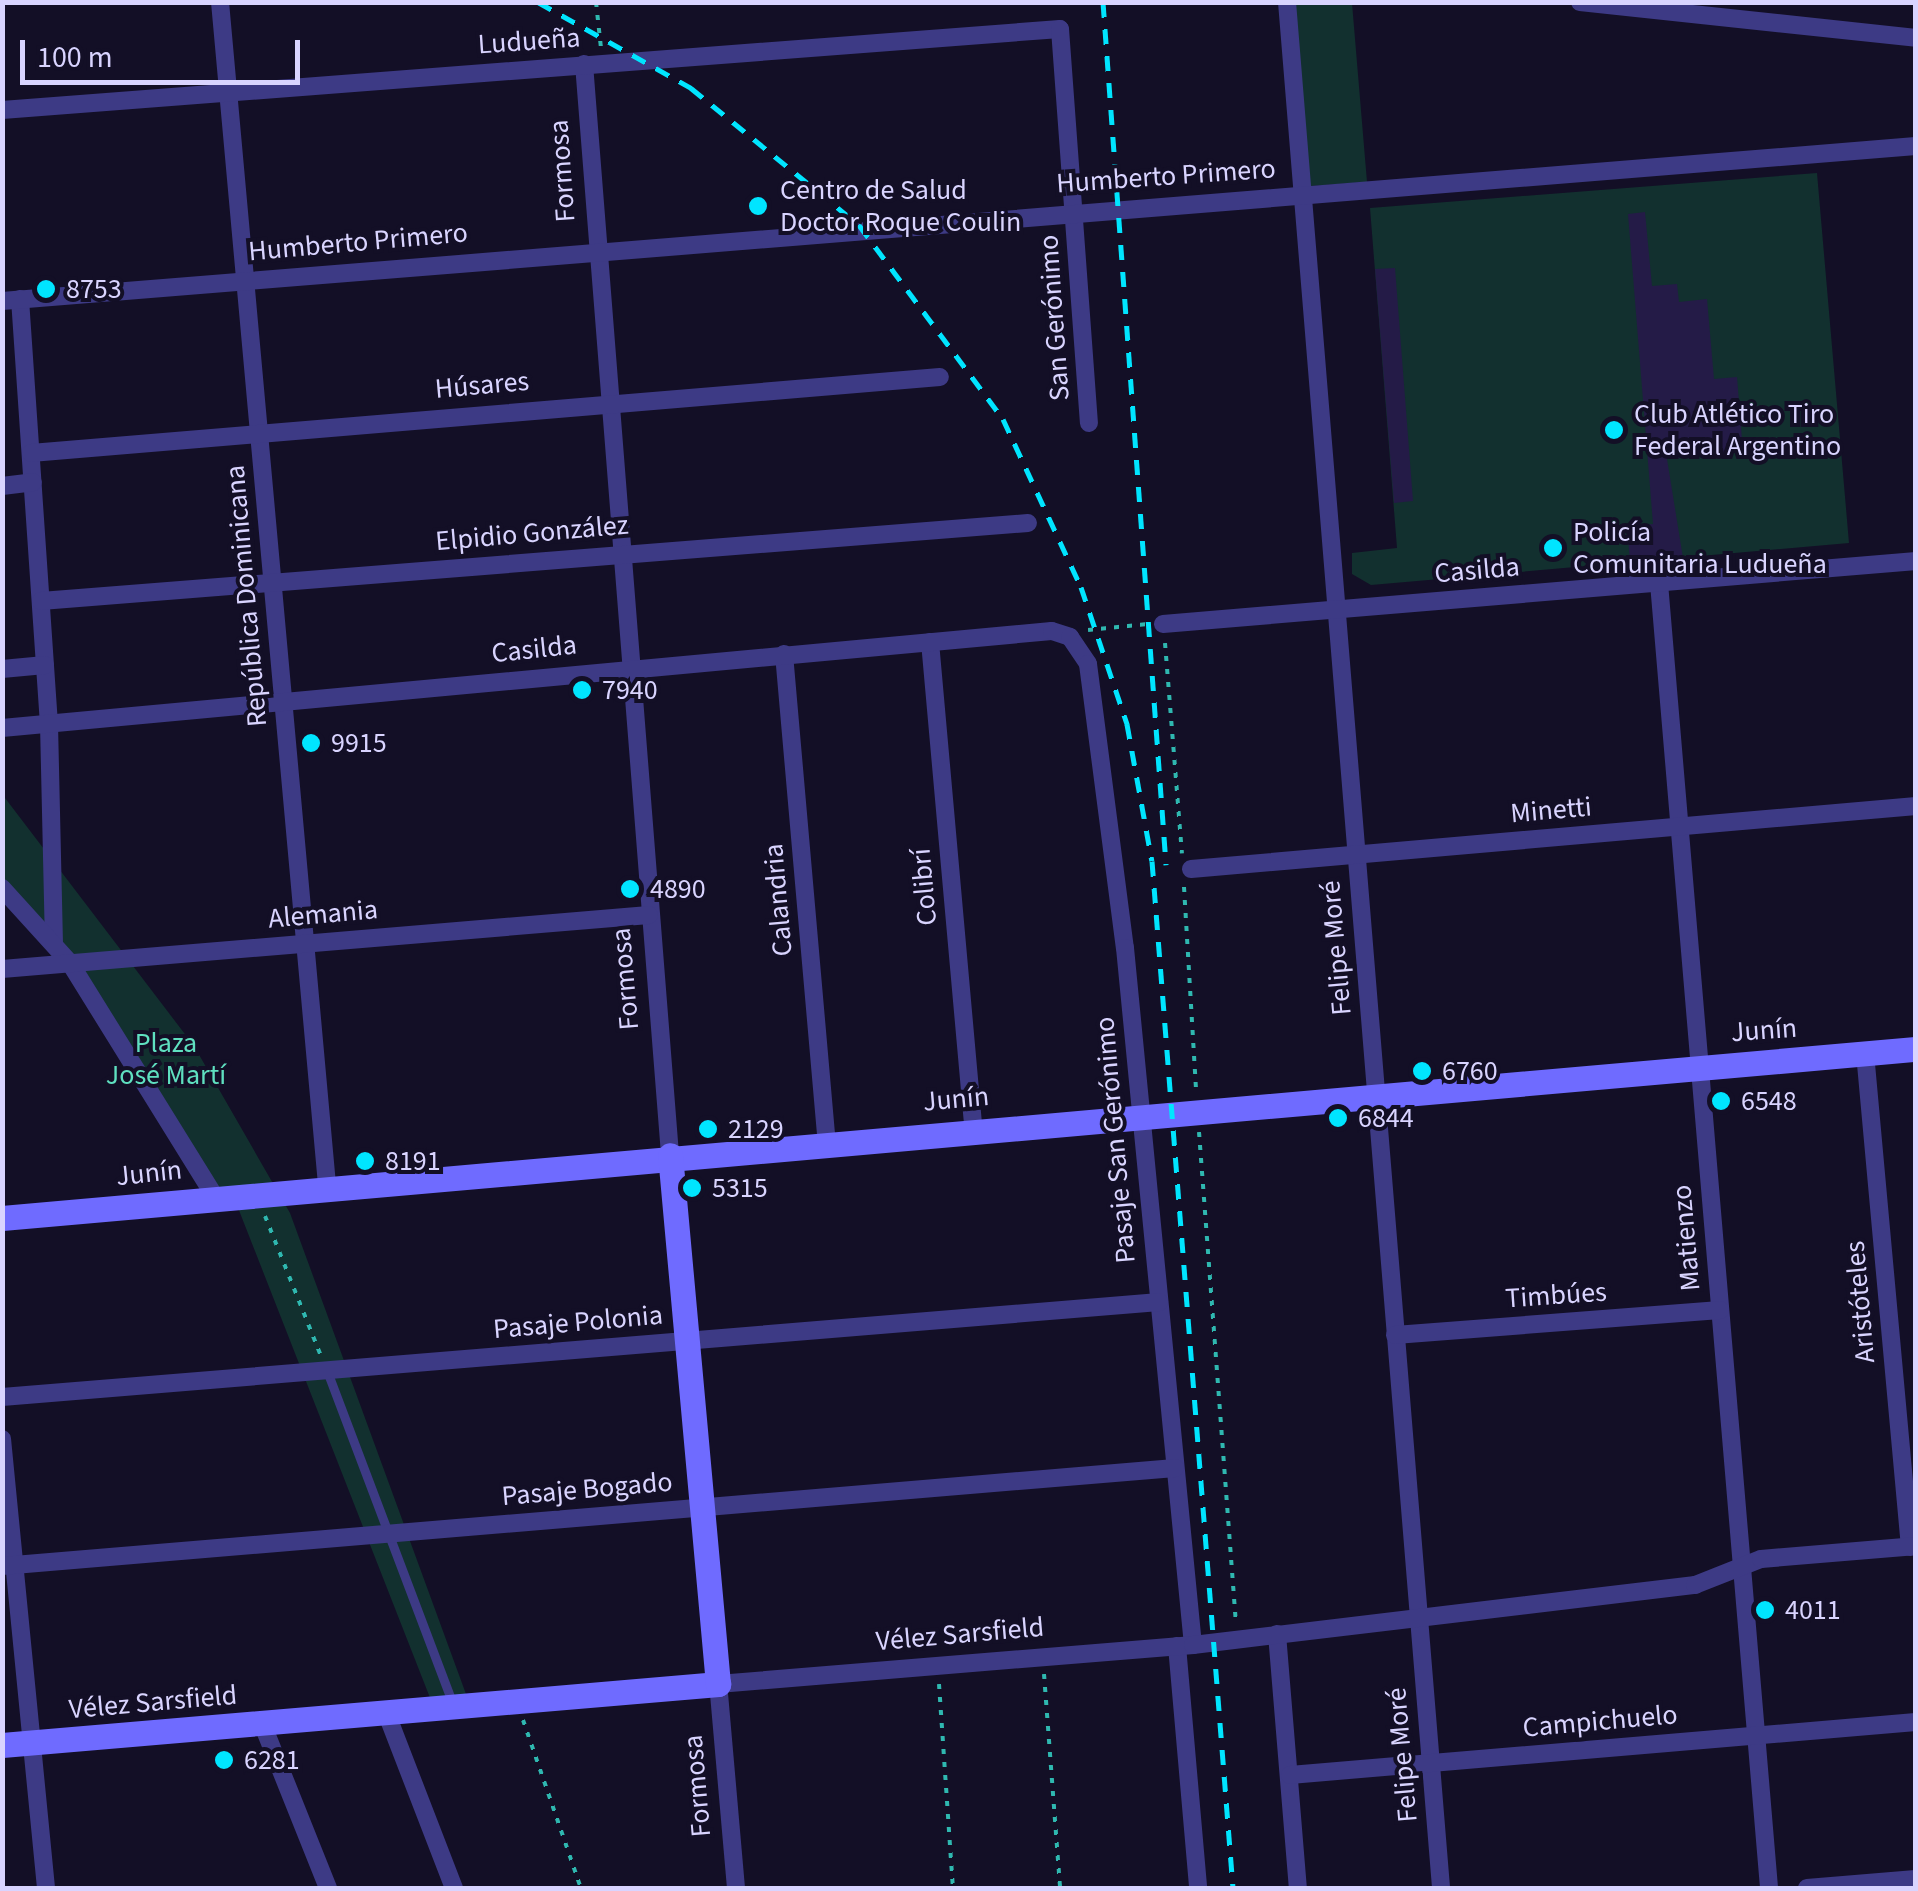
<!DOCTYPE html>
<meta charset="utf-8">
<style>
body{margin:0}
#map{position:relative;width:1918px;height:1891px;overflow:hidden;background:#130f26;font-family:"Source Sans 3",sans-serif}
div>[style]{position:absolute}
.green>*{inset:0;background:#12302f}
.building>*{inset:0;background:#241b47}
.path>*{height:4px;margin-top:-2px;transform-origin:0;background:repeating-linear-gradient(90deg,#2fb8b0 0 5px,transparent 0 13px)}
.lane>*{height:9px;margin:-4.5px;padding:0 4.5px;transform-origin:4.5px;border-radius:4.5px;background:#3d3a85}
.street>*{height:18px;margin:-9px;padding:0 9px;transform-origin:9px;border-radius:9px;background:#3d3a85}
.secondary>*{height:25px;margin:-12.5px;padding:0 12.5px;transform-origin:12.5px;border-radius:12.5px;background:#6f6bff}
.rail>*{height:5px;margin-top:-2.5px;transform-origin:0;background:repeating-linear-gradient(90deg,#00e5ff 0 15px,transparent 0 27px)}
.dots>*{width:28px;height:28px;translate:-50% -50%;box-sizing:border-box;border:5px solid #130f26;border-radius:50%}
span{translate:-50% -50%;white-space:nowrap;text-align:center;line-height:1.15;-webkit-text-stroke:8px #130f26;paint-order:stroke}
.street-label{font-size:28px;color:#d9d4ff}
.poi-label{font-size:28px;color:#d9d4ff}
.left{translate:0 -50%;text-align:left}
.park-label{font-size:28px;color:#5fe0c0}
.frame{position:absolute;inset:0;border:5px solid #d9d4ff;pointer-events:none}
.scale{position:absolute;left:20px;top:40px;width:280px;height:45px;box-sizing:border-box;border:5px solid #d9d4ff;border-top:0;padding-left:12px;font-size:30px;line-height:35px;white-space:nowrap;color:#d9d4ff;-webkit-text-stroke:8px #130f26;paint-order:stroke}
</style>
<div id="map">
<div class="green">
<div style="clip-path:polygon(1295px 3px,1352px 3px,1367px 182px,1310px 186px)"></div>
<div style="clip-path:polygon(1817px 173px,1849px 543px,1371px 585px,1352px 574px,1352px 553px,1397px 548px,1370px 208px)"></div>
<div style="clip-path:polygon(2px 794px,194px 1046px,290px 1213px,470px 1705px,434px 1708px,233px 1195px,215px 1197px,70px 963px,3px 888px)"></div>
</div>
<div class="building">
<div style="clip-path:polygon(1645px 212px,1652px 286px,1677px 284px,1679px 302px,1707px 299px,1714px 379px,1737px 377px,1743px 452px,1667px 459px,1683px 558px,1630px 562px,1627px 526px,1653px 524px,1628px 214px)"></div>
<div style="clip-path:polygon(1395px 268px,1413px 501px,1394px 503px,1375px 269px)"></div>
</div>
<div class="path">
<div style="left:596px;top:2px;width:46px;rotate:83.8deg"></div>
<div style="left:1088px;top:630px;width:60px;rotate:-5.7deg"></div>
<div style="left:1165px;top:643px;width:211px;rotate:85.4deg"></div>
<div style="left:1184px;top:887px;width:205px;rotate:86.6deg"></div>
<div style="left:1199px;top:1132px;width:490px;rotate:85.7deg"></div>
<div style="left:265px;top:1216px;width:151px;rotate:68.2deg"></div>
<div style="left:1044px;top:1674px;width:215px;rotate:85.7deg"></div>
<div style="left:939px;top:1684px;width:204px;rotate:86.1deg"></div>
<div style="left:523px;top:1720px;width:178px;rotate:71deg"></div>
</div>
<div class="lane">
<div style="left:327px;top:1371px;width:357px;rotate:69.3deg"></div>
</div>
<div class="street">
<div style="left:220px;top:2px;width:1188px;rotate:84.83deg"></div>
<div style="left:1287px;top:2px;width:1892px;rotate:85.33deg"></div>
<div style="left:1580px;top:2px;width:338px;rotate:6.1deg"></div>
<div style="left:584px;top:64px;width:1094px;rotate:85.49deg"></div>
<div style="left:2px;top:110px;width:1061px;rotate:-4.38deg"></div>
<div style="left:1060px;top:29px;width:395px;rotate:85.8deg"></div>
<div style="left:20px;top:299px;width:426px;rotate:86.1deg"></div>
<div style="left:49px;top:724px;width:220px;rotate:88.7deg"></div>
<div style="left:2px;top:301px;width:1920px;rotate:-4.63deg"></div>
<div style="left:31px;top:453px;width:912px;rotate:-4.78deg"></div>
<div style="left:2px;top:486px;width:31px;rotate:-7deg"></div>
<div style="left:1659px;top:583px;width:1310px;rotate:85.18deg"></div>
<div style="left:41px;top:601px;width:990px;rotate:-4.52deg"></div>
<div style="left:1163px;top:624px;width:756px;rotate:-4.78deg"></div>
<div style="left:930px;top:642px;width:488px;rotate:84.9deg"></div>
<div style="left:784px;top:654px;width:489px;rotate:85deg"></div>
<div style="left:2px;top:669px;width:43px;rotate:-5.3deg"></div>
<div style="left:2px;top:728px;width:1054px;rotate:-5.28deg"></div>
<div style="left:1052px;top:631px;width:19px;rotate:18deg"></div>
<div style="left:1070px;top:637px;width:32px;rotate:56deg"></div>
<div style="left:1088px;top:664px;width:286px;rotate:82.6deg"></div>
<div style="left:1125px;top:948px;width:700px;rotate:84.43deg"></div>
<div style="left:1191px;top:869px;width:728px;rotate:-4.97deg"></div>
<div style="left:2px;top:888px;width:101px;rotate:47.8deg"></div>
<div style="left:70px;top:963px;width:275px;rotate:58.2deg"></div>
<div style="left:2px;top:969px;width:649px;rotate:-4.77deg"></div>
<div style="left:1865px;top:1053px;width:496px;rotate:84.8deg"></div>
<div style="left:1395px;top:1335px;width:326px;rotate:-4.4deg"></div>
<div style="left:2px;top:1397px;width:1161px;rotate:-4.69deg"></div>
<div style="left:2px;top:1439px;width:451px;rotate:84.4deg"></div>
<div style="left:2px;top:1566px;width:1177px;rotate:-4.78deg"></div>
<div style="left:1277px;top:1634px;width:255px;rotate:85.3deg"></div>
<div style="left:1177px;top:1646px;width:243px;rotate:85deg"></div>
<div style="left:386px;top:1712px;width:189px;rotate:68.9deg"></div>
<div style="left:262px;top:1723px;width:178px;rotate:68.2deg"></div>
<div style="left:1290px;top:1775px;width:628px;rotate:-4.84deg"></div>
<div style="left:736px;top:1888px;width:205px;rotate:-95deg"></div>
<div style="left:718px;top:1684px;width:477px;rotate:-4.7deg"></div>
<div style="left:1193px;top:1645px;width:506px;rotate:-6.82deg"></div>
<div style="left:1695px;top:1585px;width:71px;rotate:-21.5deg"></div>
<div style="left:1761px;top:1559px;width:156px;rotate:-4.8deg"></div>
<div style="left:1807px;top:1888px;width:109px;rotate:-4.7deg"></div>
</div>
<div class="secondary">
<div style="left:2px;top:1218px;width:1921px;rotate:-5.05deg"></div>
<div style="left:2px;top:1745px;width:719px;rotate:-4.87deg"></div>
<div style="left:718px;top:1684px;width:531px;rotate:-95.18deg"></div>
</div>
<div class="rail">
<div style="left:538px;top:2px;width:176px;rotate:29.3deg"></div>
<div style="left:691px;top:88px;width:217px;rotate:39.2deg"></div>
<div style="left:859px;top:225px;width:242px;rotate:53.4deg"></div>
<div style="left:1003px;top:419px;width:185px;rotate:65.1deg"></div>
<div style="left:1081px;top:587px;width:145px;rotate:71.4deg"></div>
<div style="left:1127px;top:724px;width:139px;rotate:79.7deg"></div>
<div style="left:1152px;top:861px;width:1030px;rotate:85.49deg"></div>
<div style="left:1103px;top:2px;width:865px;rotate:85.82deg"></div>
</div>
<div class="dots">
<div style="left:758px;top:206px;background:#00e5ff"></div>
<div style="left:46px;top:289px;background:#00e5ff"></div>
<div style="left:1614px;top:430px;background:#00e5ff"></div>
<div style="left:1553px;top:548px;background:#00e5ff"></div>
<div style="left:582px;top:690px;background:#00e5ff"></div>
<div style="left:311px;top:743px;background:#00e5ff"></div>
<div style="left:630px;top:889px;background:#00e5ff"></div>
<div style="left:1422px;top:1071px;background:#00e5ff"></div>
<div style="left:1721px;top:1101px;background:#00e5ff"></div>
<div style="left:1338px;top:1118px;background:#00e5ff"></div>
<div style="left:708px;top:1129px;background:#00e5ff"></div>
<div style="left:365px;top:1161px;background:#00e5ff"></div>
<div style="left:692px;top:1188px;background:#00e5ff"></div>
<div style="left:1765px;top:1610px;background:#00e5ff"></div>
<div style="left:224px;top:1760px;background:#00e5ff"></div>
</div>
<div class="street-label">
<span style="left:529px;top:41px;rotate:-4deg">Ludueña</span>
<span style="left:562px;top:171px;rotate:-94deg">Formosa</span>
<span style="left:1166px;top:176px;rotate:-4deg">Humberto Primero</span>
<span style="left:358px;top:242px;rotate:-5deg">Humberto Primero</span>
<span style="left:1054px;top:318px;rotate:-94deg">San Gerónimo</span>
<span style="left:482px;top:385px;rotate:-5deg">Húsares</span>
<span style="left:532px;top:533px;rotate:-5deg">Elpidio González</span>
<span style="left:1477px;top:570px;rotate:-5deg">Casilda</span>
<span style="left:246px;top:596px;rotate:-95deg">República Dominicana</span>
<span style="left:534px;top:649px;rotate:-6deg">Casilda</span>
<span style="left:1551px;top:810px;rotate:-5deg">Minetti</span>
<span style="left:924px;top:887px;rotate:-95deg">Colibrí</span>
<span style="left:778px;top:900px;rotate:-95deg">Calandria</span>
<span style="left:323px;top:914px;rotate:-5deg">Alemania</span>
<span style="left:1336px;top:948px;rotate:-95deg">Felipe Moré</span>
<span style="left:625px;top:979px;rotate:-95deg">Formosa</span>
<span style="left:1764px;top:1030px;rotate:-4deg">Junín</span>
<span style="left:956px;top:1099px;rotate:-5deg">Junín</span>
<span style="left:1115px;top:1140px;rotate:-95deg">Pasaje San Gerónimo</span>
<span style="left:149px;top:1173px;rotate:-6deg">Junín</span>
<span style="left:1686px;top:1238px;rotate:-95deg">Matienzo</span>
<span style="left:1556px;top:1295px;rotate:-4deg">Timbúes</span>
<span style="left:1860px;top:1302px;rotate:-95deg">Aristóteles</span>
<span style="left:578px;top:1322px;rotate:-5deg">Pasaje Polonia</span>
<span style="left:587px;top:1489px;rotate:-5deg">Pasaje Bogado</span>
<span style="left:960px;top:1634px;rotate:-5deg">Vélez Sarsfield</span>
<span style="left:153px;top:1702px;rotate:-5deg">Vélez Sarsfield</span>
<span style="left:1600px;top:1721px;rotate:-5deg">Campichuelo</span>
<span style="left:1402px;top:1755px;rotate:-95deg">Felipe Moré</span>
<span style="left:697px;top:1786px;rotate:-95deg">Formosa</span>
</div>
<div class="poi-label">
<span class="left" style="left:780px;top:206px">Centro de Salud<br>Doctor Roque Coulin</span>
<span class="left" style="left:66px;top:289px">8753</span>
<span class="left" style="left:1634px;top:430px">Club Atlético Tiro<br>Federal Argentino</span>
<span class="left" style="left:1573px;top:548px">Policía<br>Comunitaria Ludueña</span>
<span class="left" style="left:602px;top:690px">7940</span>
<span class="left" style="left:331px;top:743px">9915</span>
<span class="left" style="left:650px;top:889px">4890</span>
<span class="left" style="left:1442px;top:1071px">6760</span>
<span class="left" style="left:1741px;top:1101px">6548</span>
<span class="left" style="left:1358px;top:1118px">6844</span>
<span class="left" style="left:728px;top:1129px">2129</span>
<span class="left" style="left:385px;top:1161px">8191</span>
<span class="left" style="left:712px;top:1188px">5315</span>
<span class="left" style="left:1785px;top:1610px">4011</span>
<span class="left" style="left:244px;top:1760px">6281</span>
</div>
<div class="park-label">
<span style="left:166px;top:1059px">Plaza<br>José Martí</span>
</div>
<div class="frame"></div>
<div class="scale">100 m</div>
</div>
